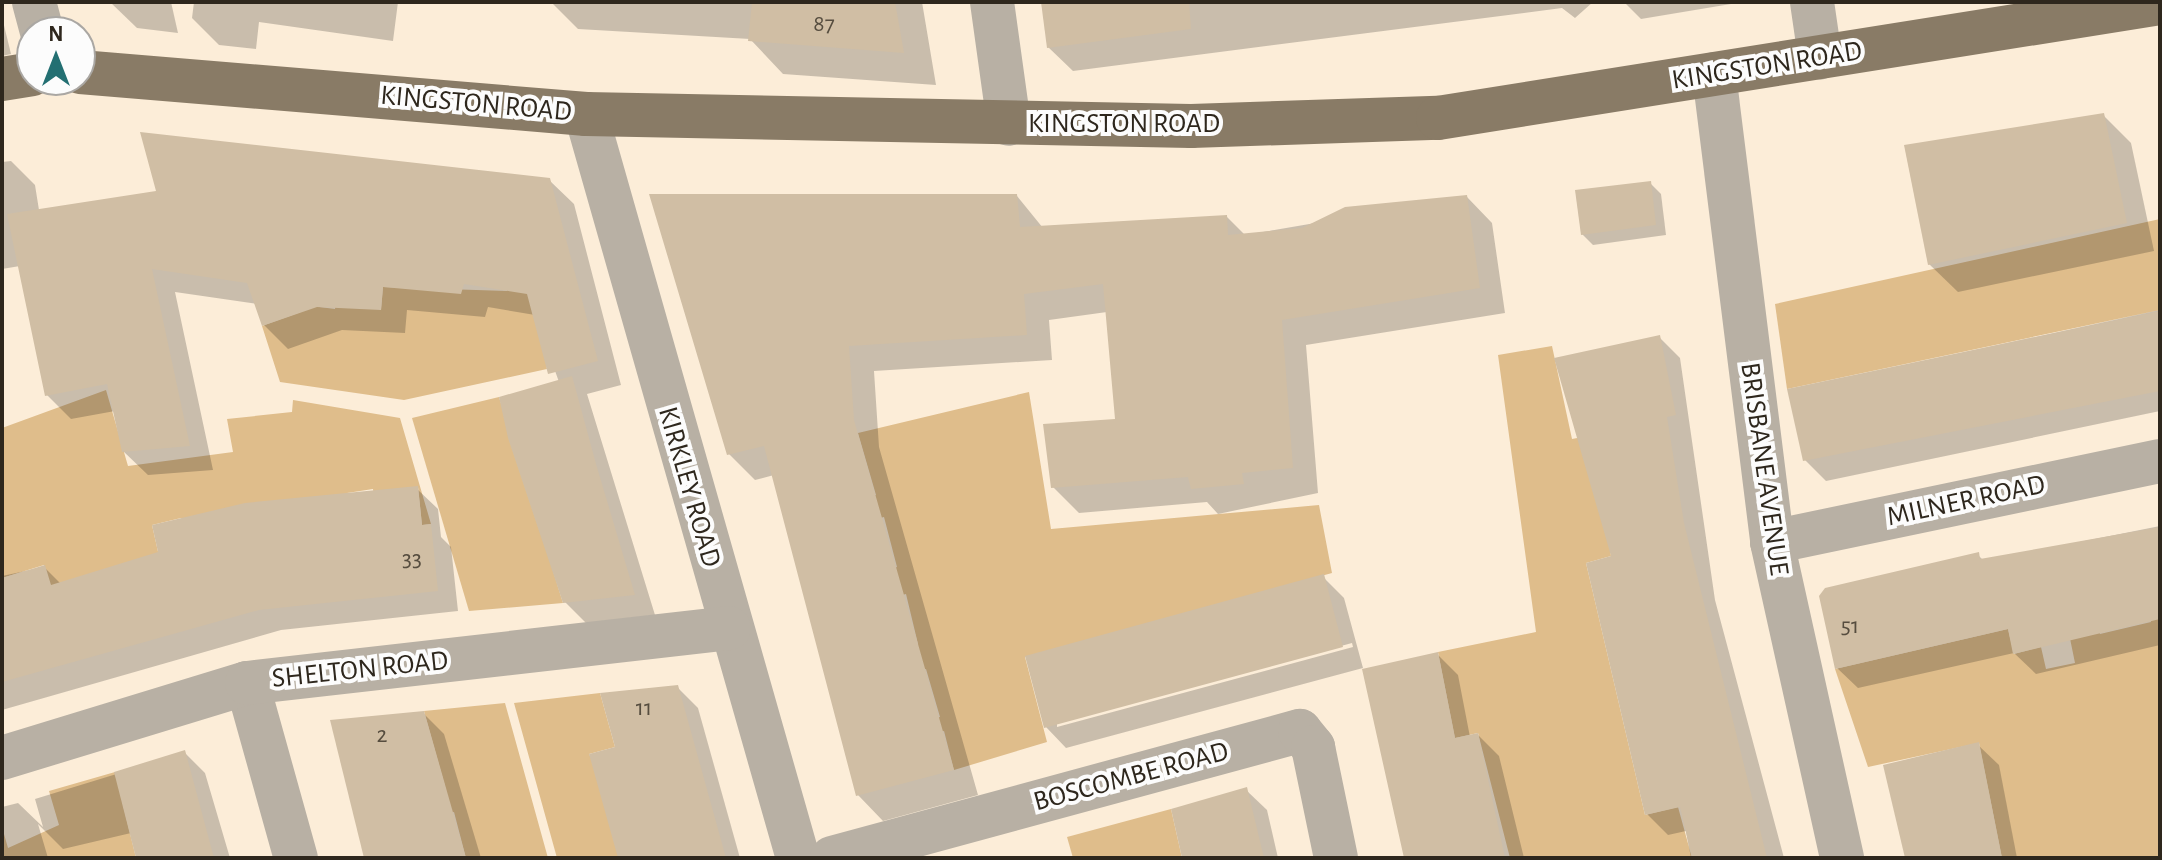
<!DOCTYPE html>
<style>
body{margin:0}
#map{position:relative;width:2162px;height:860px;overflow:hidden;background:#fcedd8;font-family:"Alegreya Sans",sans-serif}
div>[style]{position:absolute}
.green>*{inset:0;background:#dfbd8b}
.shadow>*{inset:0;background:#0003}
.building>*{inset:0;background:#d0bea4}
.minor>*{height:44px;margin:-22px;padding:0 22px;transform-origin:22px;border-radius:22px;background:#b8b0a4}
.primary>*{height:44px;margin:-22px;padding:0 22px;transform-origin:22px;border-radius:22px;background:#897b66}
span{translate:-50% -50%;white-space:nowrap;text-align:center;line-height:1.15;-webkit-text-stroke:8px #fcfcfc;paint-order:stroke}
.number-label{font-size:24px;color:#564d3f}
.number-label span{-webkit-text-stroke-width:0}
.street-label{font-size:28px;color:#2e271d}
.frame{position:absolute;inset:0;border:4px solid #2e271d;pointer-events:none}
.north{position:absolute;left:16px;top:16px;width:80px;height:80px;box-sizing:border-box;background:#fcfcfc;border:2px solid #aaa7a3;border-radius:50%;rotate:0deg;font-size:22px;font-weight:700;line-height:32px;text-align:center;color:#2e271d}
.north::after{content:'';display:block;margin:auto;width:28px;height:36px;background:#236f72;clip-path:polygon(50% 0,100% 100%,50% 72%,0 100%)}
</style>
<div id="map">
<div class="green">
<div style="clip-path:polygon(2160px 219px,2160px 310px,1787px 389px,1775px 304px)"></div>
<div style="clip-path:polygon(511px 240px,527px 240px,547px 369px,404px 400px,280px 382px,262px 326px,298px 313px,296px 304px,335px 309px,337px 292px,381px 310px,383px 287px,507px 291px)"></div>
<div style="clip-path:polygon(1552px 346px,1572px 439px,1593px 435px,1611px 556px,1586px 563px,1645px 815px,1678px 807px,1692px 858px,1510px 858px,1478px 733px,1455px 738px,1438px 652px,1536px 632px,1498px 355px)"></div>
<div style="clip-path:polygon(106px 390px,128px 466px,233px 452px,227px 419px,292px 412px,293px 400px,400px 418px,431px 524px,422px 525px,418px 487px,377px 530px,373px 489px,347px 493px,351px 534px,181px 518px,152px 525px,161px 565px,51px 587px,44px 565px,2px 578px,2px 428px)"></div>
<div style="clip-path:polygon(1029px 392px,1051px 529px,1319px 505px,1332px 573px,1025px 657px,1047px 742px,954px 770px,944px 731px,911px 741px,908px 727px,940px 717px,926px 669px,893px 677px,887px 653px,918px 644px,906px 594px,871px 603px,864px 578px,897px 567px,884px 517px,850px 526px,843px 505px,876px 495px,858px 433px)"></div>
<div style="clip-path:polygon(499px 397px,563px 603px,469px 611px,412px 418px)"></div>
<div style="clip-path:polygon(2145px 596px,2160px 611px,2160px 858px,2002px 858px,1979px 743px,1868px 767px,1835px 669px,2008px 629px,2014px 654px,2041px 647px,2046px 669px,2075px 663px,2065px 614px,2093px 605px,2100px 634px,2151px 622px)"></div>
<div style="clip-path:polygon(600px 693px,615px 747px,589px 754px,645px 858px,557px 858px,514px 703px)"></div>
<div style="clip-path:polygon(505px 703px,548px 858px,466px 858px,454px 812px,429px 818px,446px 790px,424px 711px)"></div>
<div style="clip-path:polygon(115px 772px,136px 858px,2px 858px,2px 827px,8px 848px,59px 825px,49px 791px)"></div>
<div style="clip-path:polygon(1171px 809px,1182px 858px,1073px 858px,1067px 837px)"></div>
</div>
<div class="shadow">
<div style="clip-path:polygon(110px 2px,171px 2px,178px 33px,137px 28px)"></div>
<div style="clip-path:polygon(194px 2px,398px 2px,393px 41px,259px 22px,256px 49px,219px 45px,192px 18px)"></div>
<div style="clip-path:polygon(551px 2px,922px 2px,936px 85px,783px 74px,750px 39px,578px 29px)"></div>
<div style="clip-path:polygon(1043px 2px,1593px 2px,1575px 18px,1562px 8px,1073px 71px,1048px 47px)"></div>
<div style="clip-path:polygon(1624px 2px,1743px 2px,1641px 19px)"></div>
<div style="clip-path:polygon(2px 17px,11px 54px,2px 56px)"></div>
<div style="clip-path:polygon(2103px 115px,2131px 143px,2154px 251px,1958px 292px,1929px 264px)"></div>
<div style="clip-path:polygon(11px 161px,35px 185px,39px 210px,549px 180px,574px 204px,621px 385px,587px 394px,655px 615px,586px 623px,565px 602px,559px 382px,535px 315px,488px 307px,485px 317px,407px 310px,405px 333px,342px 330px,288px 349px,264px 325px,257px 304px,175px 292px,213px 470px,148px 475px,123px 451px,115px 411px,71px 419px,47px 395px,20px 266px,2px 269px,2px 162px)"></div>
<div style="clip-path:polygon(1650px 183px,1661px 194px,1666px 235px,1593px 245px,1582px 234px)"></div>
<div style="clip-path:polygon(652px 196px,1017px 196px,1043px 228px,1227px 217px,1245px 235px,1467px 197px,1492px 223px,1505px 313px,1306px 345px,1318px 493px,1218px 514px,1207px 502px,1079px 513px,1053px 487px,1117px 421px,1107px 312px,1049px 320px,1052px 360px,874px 371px,879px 447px,978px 795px,883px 821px,858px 795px,774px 475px,755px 480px,729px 454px)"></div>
<div style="clip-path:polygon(2160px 310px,2160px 411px,1826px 481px,1805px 460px,1790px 390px)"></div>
<div style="clip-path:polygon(1659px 337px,1680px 358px,1715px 600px,1784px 858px,1691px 858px,1686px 831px,1668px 835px,1647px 814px,1614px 557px)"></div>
<div style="clip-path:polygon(417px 489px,438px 509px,441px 537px,451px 547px,458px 611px,281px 630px,2px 710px,2px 576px,44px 567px,61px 584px)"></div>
<div style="clip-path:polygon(2160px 526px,2160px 645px,2036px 674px,2014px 653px,1858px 688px,1837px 668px,1978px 555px,1984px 561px)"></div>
<div style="clip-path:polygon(evenodd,1323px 577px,1344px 598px,1363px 668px,1066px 748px,1046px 727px,1323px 577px,1352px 643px,1353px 647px,1057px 727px,1057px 723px,1352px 643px)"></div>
<div style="clip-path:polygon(1437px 654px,1458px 675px,1470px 737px,1478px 735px,1499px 756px,1524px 858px,1405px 858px)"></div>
<div style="clip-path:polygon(677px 687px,698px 708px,740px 858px,647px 858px,618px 748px)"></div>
<div style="clip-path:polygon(423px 713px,444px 734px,481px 858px,369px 858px)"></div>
<div style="clip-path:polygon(1978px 745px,1999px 765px,2017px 858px,1908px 858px)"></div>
<div style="clip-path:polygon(185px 753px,205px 773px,230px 858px,138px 858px,131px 833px,63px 849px,38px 824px,48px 858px,2px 858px,2px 807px,18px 803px,43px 827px,35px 799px)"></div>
<div style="clip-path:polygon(1246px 790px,1267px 810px,1278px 858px,1184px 858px)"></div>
</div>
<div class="building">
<div style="clip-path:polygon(752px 2px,895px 2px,904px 53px,748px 41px)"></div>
<div style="clip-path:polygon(1041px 2px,1189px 2px,1191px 29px,1047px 48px)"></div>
<div style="clip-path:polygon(2104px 113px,2127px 223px,1928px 265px,1904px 145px)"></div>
<div style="clip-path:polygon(140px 132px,550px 178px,598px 361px,548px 374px,527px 294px,464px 284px,461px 294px,383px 287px,381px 310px,317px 307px,262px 326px,247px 283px,152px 269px,190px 446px,122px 452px,107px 384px,45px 396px,7px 214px,156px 191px)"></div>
<div style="clip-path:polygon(1651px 181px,1656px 225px,1581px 235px,1575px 190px)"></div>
<div style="clip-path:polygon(649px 194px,1017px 194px,1020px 227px,1227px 215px,1228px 235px,1302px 228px,1345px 207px,1467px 195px,1480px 288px,1282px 320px,1293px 468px,1242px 473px,1244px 484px,1191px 489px,1188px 477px,1051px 488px,1043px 424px,1115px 419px,1103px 284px,1024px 294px,1027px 335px,849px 346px,854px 420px,954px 770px,856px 796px,764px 446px,727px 455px)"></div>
<div style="clip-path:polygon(2160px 311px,2160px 391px,1803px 461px,1787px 389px)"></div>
<div style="clip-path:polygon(1660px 335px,1676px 415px,1667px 417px,1684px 523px,1767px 858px,1692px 858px,1680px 807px,1645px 815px,1586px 563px,1611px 556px,1554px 358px)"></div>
<div style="clip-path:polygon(572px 376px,596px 464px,635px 595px,563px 603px,508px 438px,499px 397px)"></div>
<div style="clip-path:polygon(418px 486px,422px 525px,431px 524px,438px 591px,259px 610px,2px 682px,2px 578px,45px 565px,51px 585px,158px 552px,152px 525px,245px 503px)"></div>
<div style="clip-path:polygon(2160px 527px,2160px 619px,2013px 654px,2008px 629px,1835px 669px,1819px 596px,1825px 588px,1979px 552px,1980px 559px)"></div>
<div style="clip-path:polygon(1324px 574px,1343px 647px,1044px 728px,1025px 656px)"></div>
<div style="clip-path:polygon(1438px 652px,1455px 738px,1478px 733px,1505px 858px,1404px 858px,1362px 669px)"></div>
<div style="clip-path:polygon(678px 685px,726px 858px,618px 858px,589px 754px,615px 747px,600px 693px)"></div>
<div style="clip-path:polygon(424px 711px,466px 858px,364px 858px,330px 720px)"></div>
<div style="clip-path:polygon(1979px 742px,2002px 858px,1905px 858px,1883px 765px)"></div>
<div style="clip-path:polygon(185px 750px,214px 858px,136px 858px,114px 772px)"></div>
<div style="clip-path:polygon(1247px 787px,1264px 858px,1182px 858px,1171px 809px)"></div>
</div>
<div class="minor">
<div style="left:34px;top:2px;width:31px;rotate:75deg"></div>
<div style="left:992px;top:2px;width:123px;rotate:82.1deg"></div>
<div style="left:1812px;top:2px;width:56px;rotate:81.7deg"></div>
<div style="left:1714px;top:74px;width:472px;rotate:82.9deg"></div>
<div style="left:1772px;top:542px;width:324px;rotate:77.5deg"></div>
<div style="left:586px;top:114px;width:774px;rotate:74.1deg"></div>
<div style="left:1772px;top:542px;width:396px;rotate:-11.8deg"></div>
<div style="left:247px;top:683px;width:182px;rotate:74.4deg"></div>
<div style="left:2px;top:758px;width:256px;rotate:-17deg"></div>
<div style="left:247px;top:683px;width:485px;rotate:-6.5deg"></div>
<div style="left:832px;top:858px;width:485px;rotate:-15.2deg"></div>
<div style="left:1300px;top:731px;width:21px;rotate:51deg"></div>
<div style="left:1313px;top:747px;width:113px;rotate:78.3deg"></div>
</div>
<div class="primary">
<div style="left:80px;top:72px;width:508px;rotate:4.74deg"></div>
<div style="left:586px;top:114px;width:605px;rotate:1.14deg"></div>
<div style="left:1191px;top:126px;width:247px;rotate:-1.9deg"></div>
<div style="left:1438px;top:118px;width:731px;rotate:-9.05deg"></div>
<div style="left:2px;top:79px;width:30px;rotate:-9deg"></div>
</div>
<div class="number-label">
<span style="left:824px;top:25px">87</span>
<span style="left:412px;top:560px">33</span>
<span style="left:1850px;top:627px">51</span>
<span style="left:644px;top:709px">11</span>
<span style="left:382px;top:736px">2</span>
</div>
<div class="street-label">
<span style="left:1767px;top:66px;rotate:-9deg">KINGSTON ROAD</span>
<span style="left:476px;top:104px;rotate:5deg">KINGSTON ROAD</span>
<span style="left:1124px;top:124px">KINGSTON ROAD</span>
<span style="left:1764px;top:469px;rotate:82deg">BRISBANE AVENUE</span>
<span style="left:689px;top:487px;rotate:74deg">KIRKLEY ROAD</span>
<span style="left:1966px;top:501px;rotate:-12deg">MILNER ROAD</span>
<span style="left:360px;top:670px;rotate:-6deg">SHELTON ROAD</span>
<span style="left:1131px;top:777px;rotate:-15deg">BOSCOMBE ROAD</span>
</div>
<div class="frame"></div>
<div class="north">N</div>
</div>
